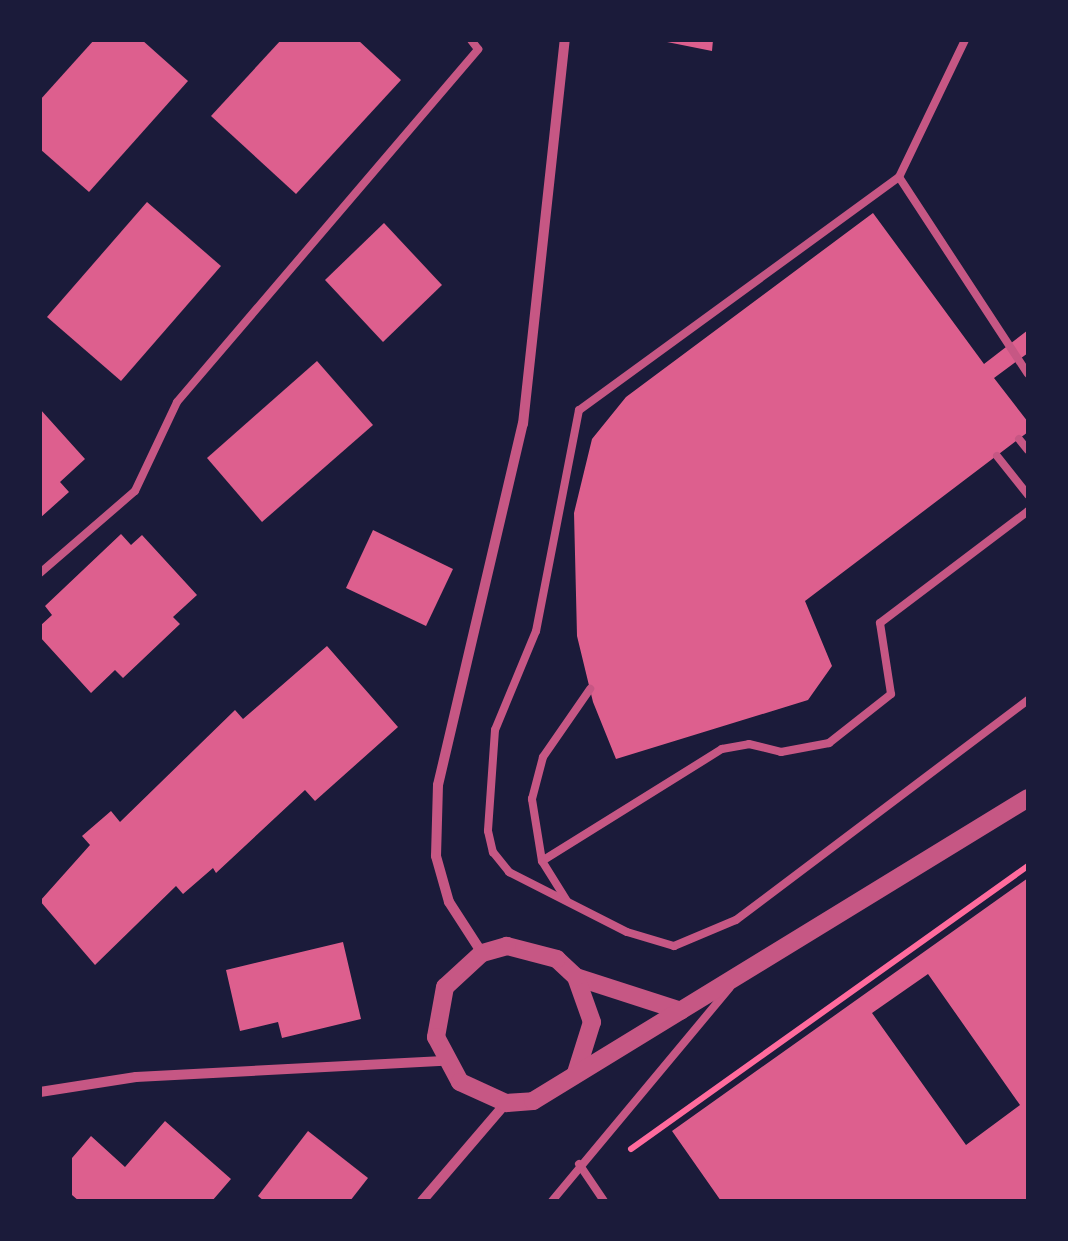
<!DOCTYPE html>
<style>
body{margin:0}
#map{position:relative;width:1068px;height:1241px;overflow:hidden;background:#1b1b3a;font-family:Commissioner,sans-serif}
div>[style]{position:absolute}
.building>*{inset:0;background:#dd5f8e}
.path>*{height:6px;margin:-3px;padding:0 3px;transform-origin:3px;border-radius:3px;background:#ff6b9d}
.service>*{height:8px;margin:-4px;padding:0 4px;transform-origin:4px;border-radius:4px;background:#c65784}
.minor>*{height:10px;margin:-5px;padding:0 5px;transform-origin:5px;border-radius:5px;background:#c65784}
.tertiary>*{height:18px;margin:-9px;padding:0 9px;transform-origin:9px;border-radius:9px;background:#c65784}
span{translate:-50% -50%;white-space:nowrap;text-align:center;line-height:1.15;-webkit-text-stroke:8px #1b1b3a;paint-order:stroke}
.frame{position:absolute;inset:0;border:42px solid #1b1b3a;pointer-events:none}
</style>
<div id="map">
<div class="building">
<div style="clip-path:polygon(94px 40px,142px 40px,188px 81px,89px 192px,40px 149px,40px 100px)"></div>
<div style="clip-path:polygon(281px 40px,358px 40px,401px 80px,296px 194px,211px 116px)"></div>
<div style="clip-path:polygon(657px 40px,713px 40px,712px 51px)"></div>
<div style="clip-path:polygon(147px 202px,221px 266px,121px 381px,47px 317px)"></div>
<div style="clip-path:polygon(873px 213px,984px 364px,1028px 330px,1028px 353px,994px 378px,1028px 422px,1028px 432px,805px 601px,832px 666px,808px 700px,616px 759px,593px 702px,577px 636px,574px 513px,592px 439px,626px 397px)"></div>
<div style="clip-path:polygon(384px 223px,442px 285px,383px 342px,325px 280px)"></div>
<div style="clip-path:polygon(317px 361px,373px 425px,262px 522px,207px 458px)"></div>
<div style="clip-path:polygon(40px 409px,85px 459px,60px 482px,69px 492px,40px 518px)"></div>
<div style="clip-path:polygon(373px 530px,453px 569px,426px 626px,346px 588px)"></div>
<div style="clip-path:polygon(121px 534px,131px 545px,142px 535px,197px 595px,173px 617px,180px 624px,123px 678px,115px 670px,91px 693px,40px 637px,40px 626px,52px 615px,45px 606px)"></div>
<div style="clip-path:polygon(327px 646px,398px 727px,315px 801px,305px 790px,216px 873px,213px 868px,183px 894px,176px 886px,95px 965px,40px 901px,90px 845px,82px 836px,111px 811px,120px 822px,235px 710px,243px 719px)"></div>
<div style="clip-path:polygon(evenodd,1028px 878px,1028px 1201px,721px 1201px,672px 1131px,1028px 878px,928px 974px,1020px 1105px,966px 1145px,872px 1013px,928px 974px)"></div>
<div style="clip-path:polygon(343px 942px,361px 1019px,282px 1038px,278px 1022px,240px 1031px,226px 970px)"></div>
<div style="clip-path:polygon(165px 1121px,231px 1179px,212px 1201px,79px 1201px,72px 1195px,72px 1158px,91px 1136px,125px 1167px)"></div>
<div style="clip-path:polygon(308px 1131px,368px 1178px,350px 1201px,264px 1201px,258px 1196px)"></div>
</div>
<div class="path">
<div style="left:631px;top:1149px;width:488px;rotate:-35.5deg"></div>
</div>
<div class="service">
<div style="left:965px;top:40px;width:152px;rotate:115.7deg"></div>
<div style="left:899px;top:177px;width:235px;rotate:56.8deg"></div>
<div style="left:899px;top:177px;width:396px;rotate:143.9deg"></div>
<div style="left:579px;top:410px;width:225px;rotate:101deg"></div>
<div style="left:536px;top:631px;width:107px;rotate:112.5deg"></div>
<div style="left:495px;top:730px;width:101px;rotate:94deg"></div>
<div style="left:488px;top:831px;width:22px;rotate:77deg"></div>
<div style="left:493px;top:852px;width:26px;rotate:51deg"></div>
<div style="left:509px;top:872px;width:132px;rotate:27deg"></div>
<div style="left:627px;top:932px;width:49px;rotate:16.6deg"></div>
<div style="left:674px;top:946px;width:67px;rotate:-22.8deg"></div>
<div style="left:736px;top:920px;width:366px;rotate:-37deg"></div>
<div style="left:1019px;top:439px;width:14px;rotate:51deg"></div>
<div style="left:997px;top:456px;width:50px;rotate:51.5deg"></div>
<div style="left:40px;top:573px;width:125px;rotate:-40.8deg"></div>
<div style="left:135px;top:491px;width:98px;rotate:-64.7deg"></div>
<div style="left:177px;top:402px;width:464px;rotate:-49.5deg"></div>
<div style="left:478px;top:49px;width:11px;rotate:-128deg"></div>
<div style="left:542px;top:861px;width:63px;rotate:-99.2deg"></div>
<div style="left:532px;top:799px;width:43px;rotate:-75.3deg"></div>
<div style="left:543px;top:757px;width:83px;rotate:-55.3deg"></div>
<div style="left:567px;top:901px;width:47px;rotate:-122deg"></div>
<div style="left:542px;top:861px;width:212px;rotate:-31.9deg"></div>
<div style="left:722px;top:749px;width:27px;rotate:-10deg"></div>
<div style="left:749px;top:744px;width:33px;rotate:14deg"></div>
<div style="left:781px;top:752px;width:49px;rotate:-10.6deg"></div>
<div style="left:829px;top:743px;width:79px;rotate:-38.3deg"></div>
<div style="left:891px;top:694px;width:72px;rotate:-98.8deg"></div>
<div style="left:880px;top:623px;width:186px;rotate:-37.1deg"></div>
<div style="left:579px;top:1164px;width:45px;rotate:56deg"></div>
<div style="left:552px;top:1201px;width:278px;rotate:-50.2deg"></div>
</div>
<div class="minor">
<div style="left:482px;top:953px;width:61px;rotate:-122.9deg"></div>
<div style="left:449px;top:902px;width:48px;rotate:-105.8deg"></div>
<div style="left:436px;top:856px;width:71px;rotate:-88.4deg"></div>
<div style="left:438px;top:785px;width:371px;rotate:-76.8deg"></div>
<div style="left:523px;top:424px;width:386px;rotate:-83.8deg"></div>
<div style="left:40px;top:1092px;width:97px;rotate:-8.9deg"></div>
<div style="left:136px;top:1077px;width:308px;rotate:-3deg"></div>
<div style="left:422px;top:1201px;width:129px;rotate:-49.4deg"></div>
</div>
<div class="tertiary">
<div style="left:576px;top:977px;width:110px;rotate:17.9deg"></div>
<div style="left:576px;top:1073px;width:53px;rotate:-72.6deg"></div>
<div style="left:592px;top:1022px;width:48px;rotate:-109.6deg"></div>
<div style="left:576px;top:977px;width:26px;rotate:-137deg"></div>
<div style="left:557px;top:959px;width:52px;rotate:-165.4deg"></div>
<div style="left:507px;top:946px;width:26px;rotate:164deg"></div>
<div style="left:482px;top:953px;width:50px;rotate:137.4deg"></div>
<div style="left:445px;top:987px;width:51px;rotate:100.2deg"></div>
<div style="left:436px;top:1037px;width:51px;rotate:61.9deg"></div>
<div style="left:460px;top:1082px;width:51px;rotate:24.5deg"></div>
<div style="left:506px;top:1103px;width:27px;rotate:-4deg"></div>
<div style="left:533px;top:1101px;width:580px;rotate:-31.47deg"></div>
</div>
<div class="frame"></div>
</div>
